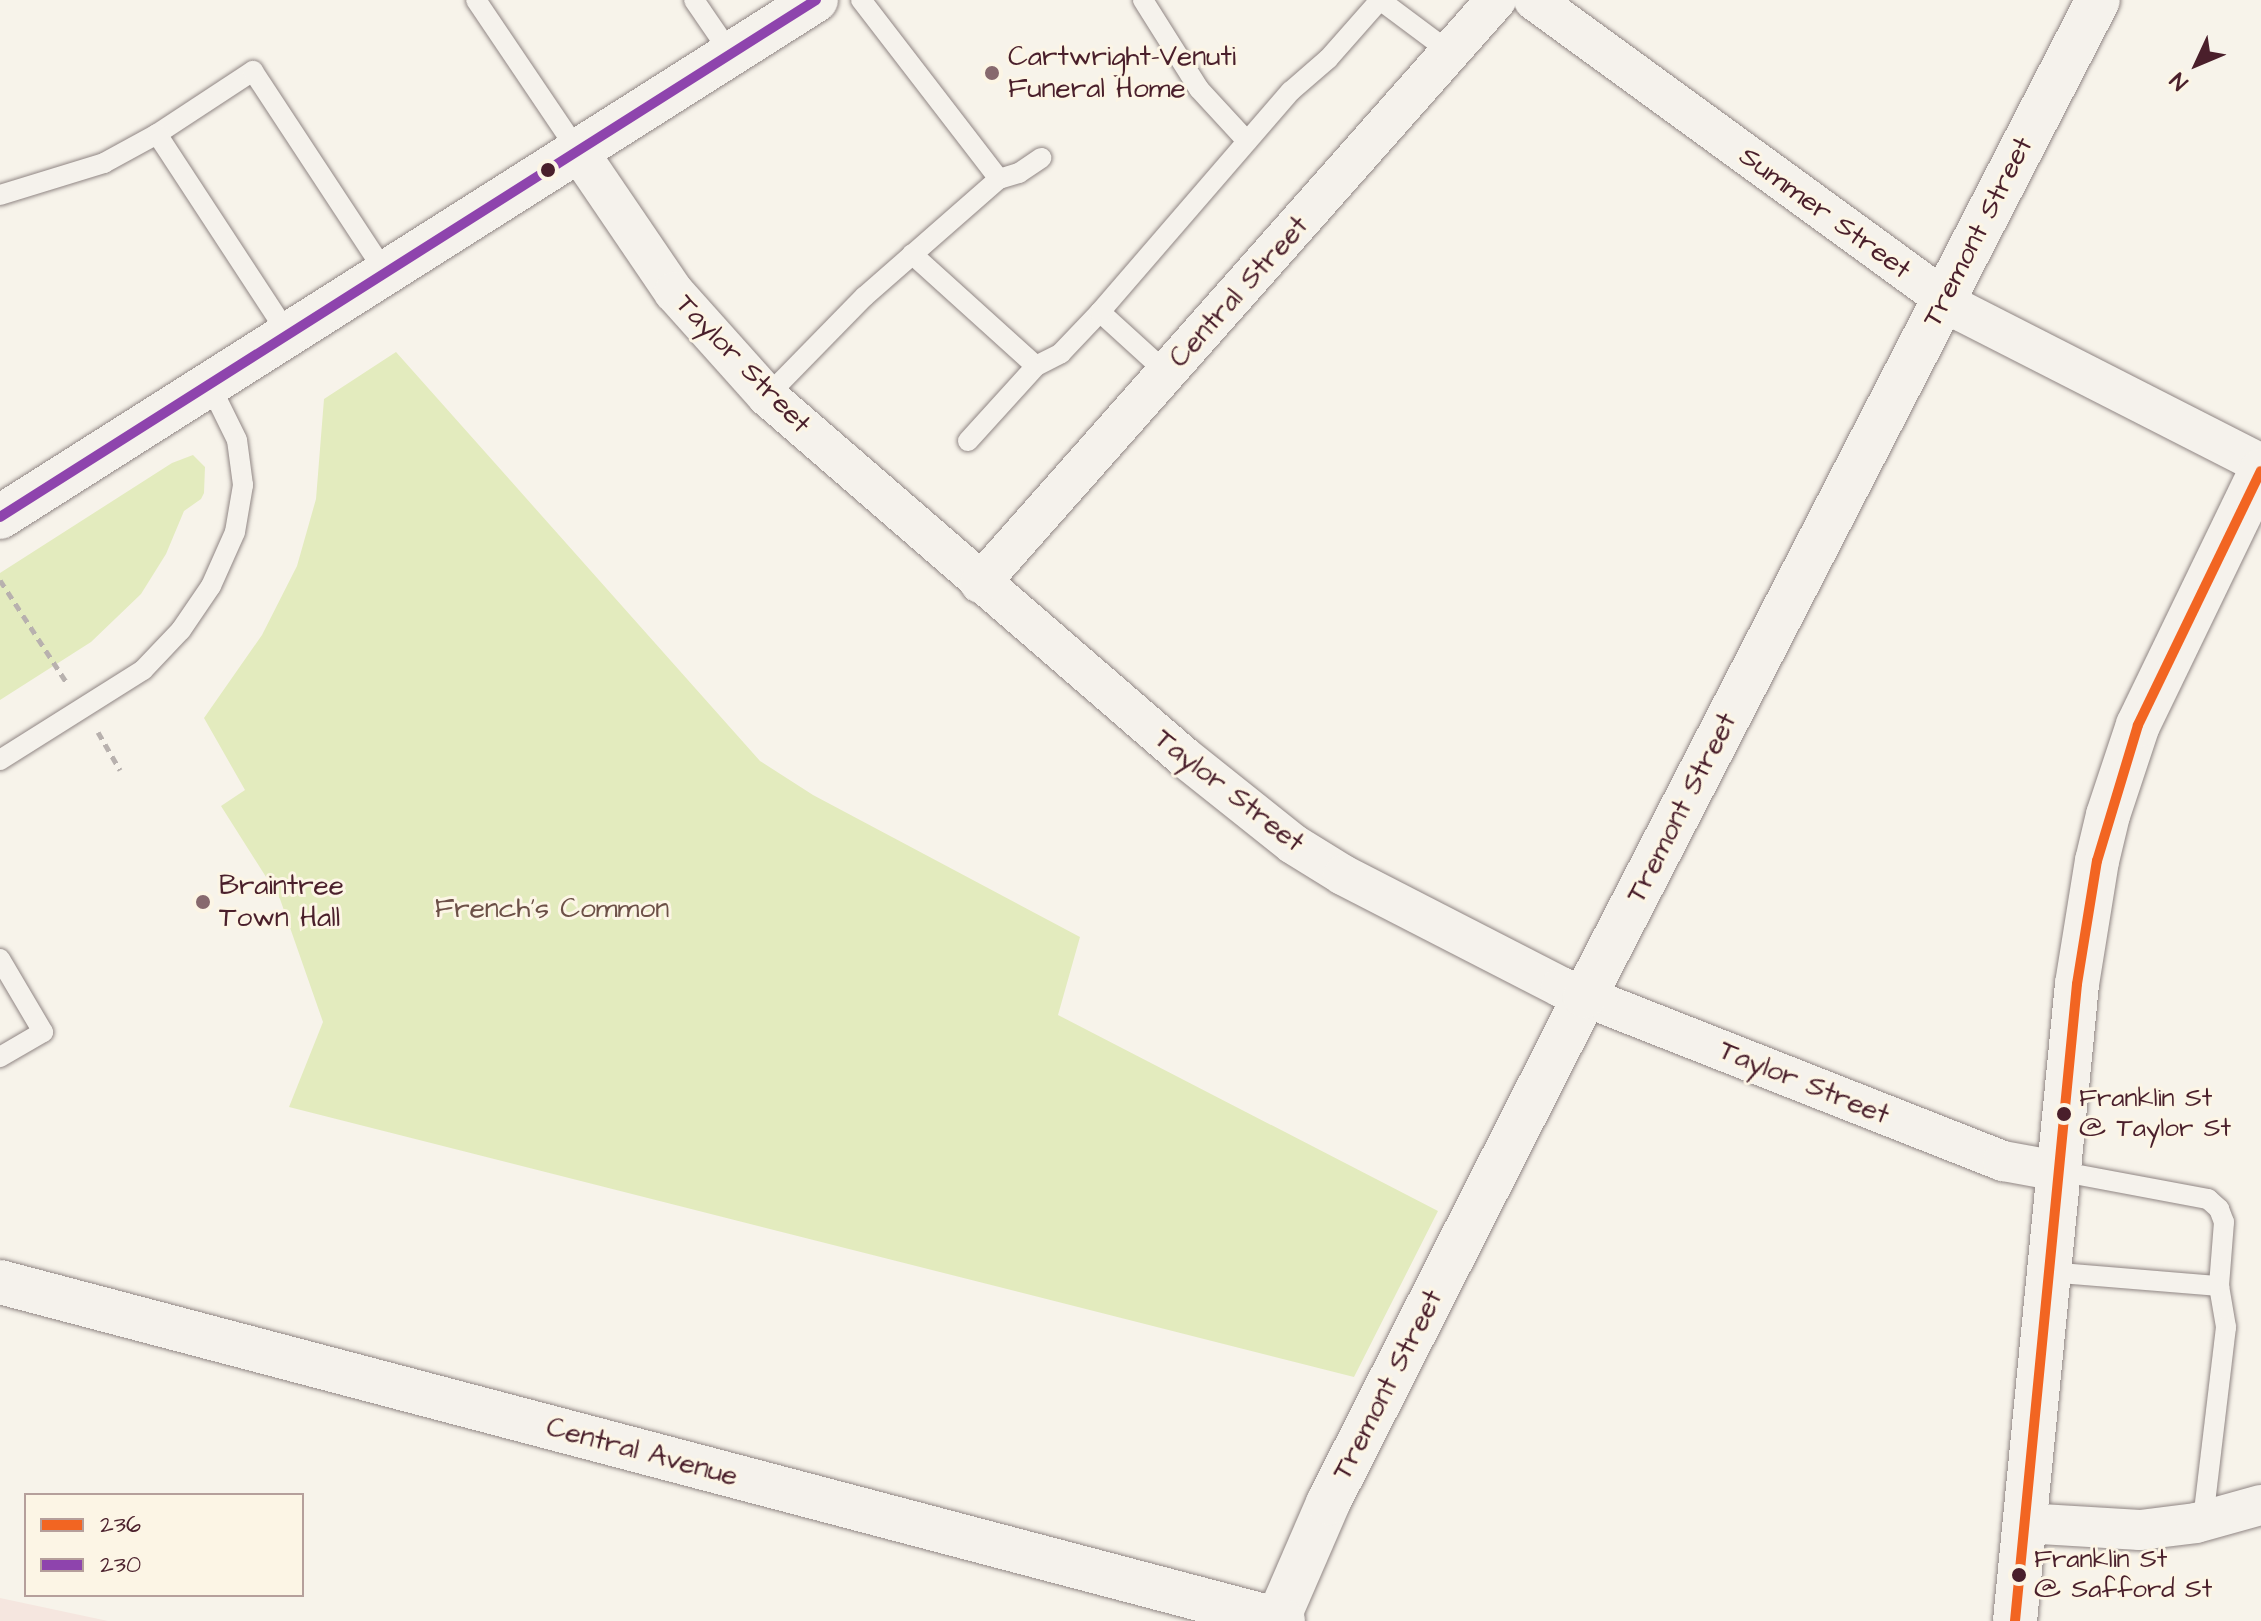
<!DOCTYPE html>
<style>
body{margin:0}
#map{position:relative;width:2261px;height:1621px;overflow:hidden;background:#f7f3ea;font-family:"Architects Daughter",sans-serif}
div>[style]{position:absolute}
.built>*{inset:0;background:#f5e6df}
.green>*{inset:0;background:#e3ebbe}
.path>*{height:5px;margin-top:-2.5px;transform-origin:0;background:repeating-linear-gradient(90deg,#b8b1ae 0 8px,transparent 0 14px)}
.roads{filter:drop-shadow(0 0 2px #908684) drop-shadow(0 0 2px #908684)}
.service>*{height:20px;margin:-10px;padding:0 10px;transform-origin:10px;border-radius:10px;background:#f5f2ec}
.minor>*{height:40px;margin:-20px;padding:0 20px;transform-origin:20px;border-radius:20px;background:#f5f2ec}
.tertiary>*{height:44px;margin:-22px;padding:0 22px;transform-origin:22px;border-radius:22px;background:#f5f2ec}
.secondary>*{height:44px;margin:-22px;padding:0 22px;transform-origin:22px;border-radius:22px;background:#f5f2ec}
.bus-1>*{height:10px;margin:-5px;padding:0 5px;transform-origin:5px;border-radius:5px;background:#f26522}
.bus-2>*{height:10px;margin:-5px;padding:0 5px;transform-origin:5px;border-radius:5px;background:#8e44ad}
.dots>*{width:22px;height:22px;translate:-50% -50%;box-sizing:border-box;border:4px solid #fcf5e5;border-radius:50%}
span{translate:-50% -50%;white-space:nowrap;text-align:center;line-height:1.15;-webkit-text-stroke:6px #fcf5e5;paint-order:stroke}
.bus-label{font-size:26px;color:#4a1f2b}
.left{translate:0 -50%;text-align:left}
.poi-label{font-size:28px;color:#4a1f2b}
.street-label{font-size:28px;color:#4a1f2b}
.park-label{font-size:28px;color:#6c5047}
.legend{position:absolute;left:24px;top:1493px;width:280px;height:104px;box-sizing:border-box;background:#fcf5e5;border:2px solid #b59f9b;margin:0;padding:10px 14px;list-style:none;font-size:24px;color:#4a1f2b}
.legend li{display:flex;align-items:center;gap:16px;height:40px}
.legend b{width:40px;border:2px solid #b59f9b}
.north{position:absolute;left:2157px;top:24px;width:80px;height:80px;-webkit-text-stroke:6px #fcf5e5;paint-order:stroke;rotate:226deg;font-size:22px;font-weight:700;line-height:32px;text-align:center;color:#4a1f2b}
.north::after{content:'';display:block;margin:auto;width:28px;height:36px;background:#4a1f2b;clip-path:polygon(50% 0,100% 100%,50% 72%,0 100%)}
</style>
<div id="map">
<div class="built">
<div style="clip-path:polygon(0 1598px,108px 1621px,0 1621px)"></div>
</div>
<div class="green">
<div style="clip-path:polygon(396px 352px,760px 761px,813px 795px,1080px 937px,1058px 1015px,1438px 1211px,1354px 1377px,289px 1107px,323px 1022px,280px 899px,221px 806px,245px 790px,204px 718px,262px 635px,297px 566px,316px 499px,324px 399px)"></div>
<div style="clip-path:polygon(193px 455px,205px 467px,204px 493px,201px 499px,184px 511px,166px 554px,141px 594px,91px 642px,0 700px,0 573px,172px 463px)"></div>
</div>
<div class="path">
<div style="left:0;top:580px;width:123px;rotate:57deg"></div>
<div style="left:98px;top:732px;width:44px;rotate:59.9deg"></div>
</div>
<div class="roads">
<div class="service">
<div style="left:476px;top:0;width:182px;rotate:56deg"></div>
<div style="left:694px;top:0;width:65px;rotate:55.6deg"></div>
<div style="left:1143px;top:0;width:105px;rotate:57.8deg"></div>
<div style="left:1199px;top:89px;width:71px;rotate:47.3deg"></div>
<div style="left:1380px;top:0;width:89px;rotate:36.7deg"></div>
<div style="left:157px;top:134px;width:115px;rotate:-33.3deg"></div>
<div style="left:253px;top:71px;width:240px;rotate:56.7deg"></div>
<div style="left:999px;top:179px;width:21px;rotate:-17deg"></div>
<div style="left:1019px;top:173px;width:27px;rotate:-34deg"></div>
<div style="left:0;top:195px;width:109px;rotate:-17.1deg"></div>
<div style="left:104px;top:163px;width:60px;rotate:-28.7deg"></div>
<div style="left:157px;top:134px;width:239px;rotate:56.8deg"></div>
<div style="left:912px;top:254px;width:167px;rotate:42.1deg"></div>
<div style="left:1100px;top:312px;width:91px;rotate:42.3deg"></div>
<div style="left:767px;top:396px;width:139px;rotate:-45.6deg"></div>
<div style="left:864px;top:297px;width:179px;rotate:-41.2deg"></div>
<div style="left:999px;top:179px;width:226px;rotate:-127.6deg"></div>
<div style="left:968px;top:441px;width:101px;rotate:-47.8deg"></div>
<div style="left:1036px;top:366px;width:28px;rotate:-27deg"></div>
<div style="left:1061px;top:353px;width:57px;rotate:-46.4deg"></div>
<div style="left:1100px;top:312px;width:292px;rotate:-49.2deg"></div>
<div style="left:1291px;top:91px;width:49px;rotate:-40.9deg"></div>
<div style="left:1328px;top:59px;width:79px;rotate:-48.6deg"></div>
<div style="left:0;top:760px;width:169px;rotate:-32.2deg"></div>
<div style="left:143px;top:670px;width:55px;rotate:-46.5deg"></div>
<div style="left:181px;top:630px;width:53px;rotate:-55.7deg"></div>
<div style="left:211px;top:586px;width:59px;rotate:-66deg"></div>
<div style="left:235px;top:532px;width:48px;rotate:-80.3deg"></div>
<div style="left:243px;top:485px;width:45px;rotate:-97.6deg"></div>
<div style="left:237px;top:440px;width:64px;rotate:-116.2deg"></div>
<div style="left:0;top:959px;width:85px;rotate:59.5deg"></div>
<div style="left:43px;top:1032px;width:50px;rotate:149.8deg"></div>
<div style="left:2058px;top:1171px;width:153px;rotate:10.6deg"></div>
<div style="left:2208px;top:1199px;width:15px;rotate:42deg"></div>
<div style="left:2219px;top:1209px;width:14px;rotate:69deg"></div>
<div style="left:2224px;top:1222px;width:64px;rotate:94.5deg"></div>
<div style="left:2048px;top:1272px;width:172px;rotate:4.7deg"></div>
<div style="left:2219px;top:1286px;width:42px;rotate:80.3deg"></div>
<div style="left:2226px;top:1327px;width:195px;rotate:96.8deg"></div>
</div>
<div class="minor">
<div style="left:1534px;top:0;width:528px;rotate:36.07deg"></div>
<div style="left:1961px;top:311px;width:337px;rotate:27deg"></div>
<div style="left:578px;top:151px;width:171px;rotate:55.8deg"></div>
<div style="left:674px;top:292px;width:140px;rotate:48.2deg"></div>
<div style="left:767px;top:396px;width:552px;rotate:40.88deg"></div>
<div style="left:1184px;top:757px;width:139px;rotate:38.6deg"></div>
<div style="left:1293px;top:844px;width:59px;rotate:31.8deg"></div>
<div style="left:1343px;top:875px;width:245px;rotate:27.2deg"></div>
<div style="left:1561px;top:987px;width:475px;rotate:21.5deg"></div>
<div style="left:2003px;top:1161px;width:56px;rotate:10.3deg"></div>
<div style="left:980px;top:583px;width:779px;rotate:-48.49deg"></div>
<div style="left:2024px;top:1523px;width:116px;rotate:3.5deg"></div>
<div style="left:2140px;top:1530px;width:56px;rotate:-7.1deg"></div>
<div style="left:2196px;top:1523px;width:67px;rotate:-15.5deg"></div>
</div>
<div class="tertiary">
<div style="left:1277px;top:1621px;width:129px;rotate:-66.6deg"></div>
<div style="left:1328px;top:1503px;width:568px;rotate:-63.12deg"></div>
<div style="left:1585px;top:996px;width:1120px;rotate:-62.75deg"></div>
</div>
<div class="secondary">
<div style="left:0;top:517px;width:966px;rotate:-32.36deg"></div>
<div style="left:0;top:1282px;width:1327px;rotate:14.8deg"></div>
<div style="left:2015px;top:1621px;width:640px;rotate:-84.44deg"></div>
<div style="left:2077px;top:984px;width:125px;rotate:-80.8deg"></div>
<div style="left:2097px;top:861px;width:47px;rotate:-76.6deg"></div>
<div style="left:2108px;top:815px;width:95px;rotate:-71.6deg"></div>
<div style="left:2138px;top:725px;width:282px;rotate:-64.2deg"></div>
</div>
</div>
<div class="bus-1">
<div style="left:2015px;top:1621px;width:640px;rotate:-84.44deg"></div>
<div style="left:2077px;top:984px;width:125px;rotate:-80.8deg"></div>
<div style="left:2097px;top:861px;width:142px;rotate:-73.2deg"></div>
<div style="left:2138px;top:725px;width:282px;rotate:-64.2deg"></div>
</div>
<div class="bus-2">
<div style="left:0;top:517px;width:966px;rotate:-32.36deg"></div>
</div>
<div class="dots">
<div style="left:992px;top:73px;background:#87696e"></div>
<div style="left:548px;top:170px;background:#4a1f2b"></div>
<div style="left:203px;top:902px;background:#87696e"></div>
<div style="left:2064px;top:1114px;background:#4a1f2b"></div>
<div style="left:2019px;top:1575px;background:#4a1f2b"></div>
</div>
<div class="bus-label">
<span class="left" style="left:2079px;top:1114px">Franklin St<br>@ Taylor St</span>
<span class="left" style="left:2034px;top:1575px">Franklin St<br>@ Safford St</span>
</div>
<div class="poi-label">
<span class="left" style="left:1008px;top:73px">Cartwright-Venuti<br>Funeral Home</span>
<span class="left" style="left:219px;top:902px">Braintree<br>Town Hall</span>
</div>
<div class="street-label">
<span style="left:1825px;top:213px;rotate:36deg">Summer Street</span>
<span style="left:1978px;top:232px;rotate:-63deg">Tremont Street</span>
<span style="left:1239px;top:292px;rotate:-48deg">Central Street</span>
<span style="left:743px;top:364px;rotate:46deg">Taylor Street</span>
<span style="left:1229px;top:791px;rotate:38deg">Taylor Street</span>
<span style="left:1682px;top:808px;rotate:-63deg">Tremont Street</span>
<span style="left:1804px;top:1083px;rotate:22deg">Taylor Street</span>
<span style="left:1388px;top:1385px;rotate:-63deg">Tremont Street</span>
<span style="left:642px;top:1452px;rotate:15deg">Central Avenue</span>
</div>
<div class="park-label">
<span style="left:552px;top:909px">French's Common</span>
</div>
<ul class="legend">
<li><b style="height:10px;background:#f26522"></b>236</li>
<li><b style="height:10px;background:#8e44ad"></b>230</li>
</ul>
<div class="north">N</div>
</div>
